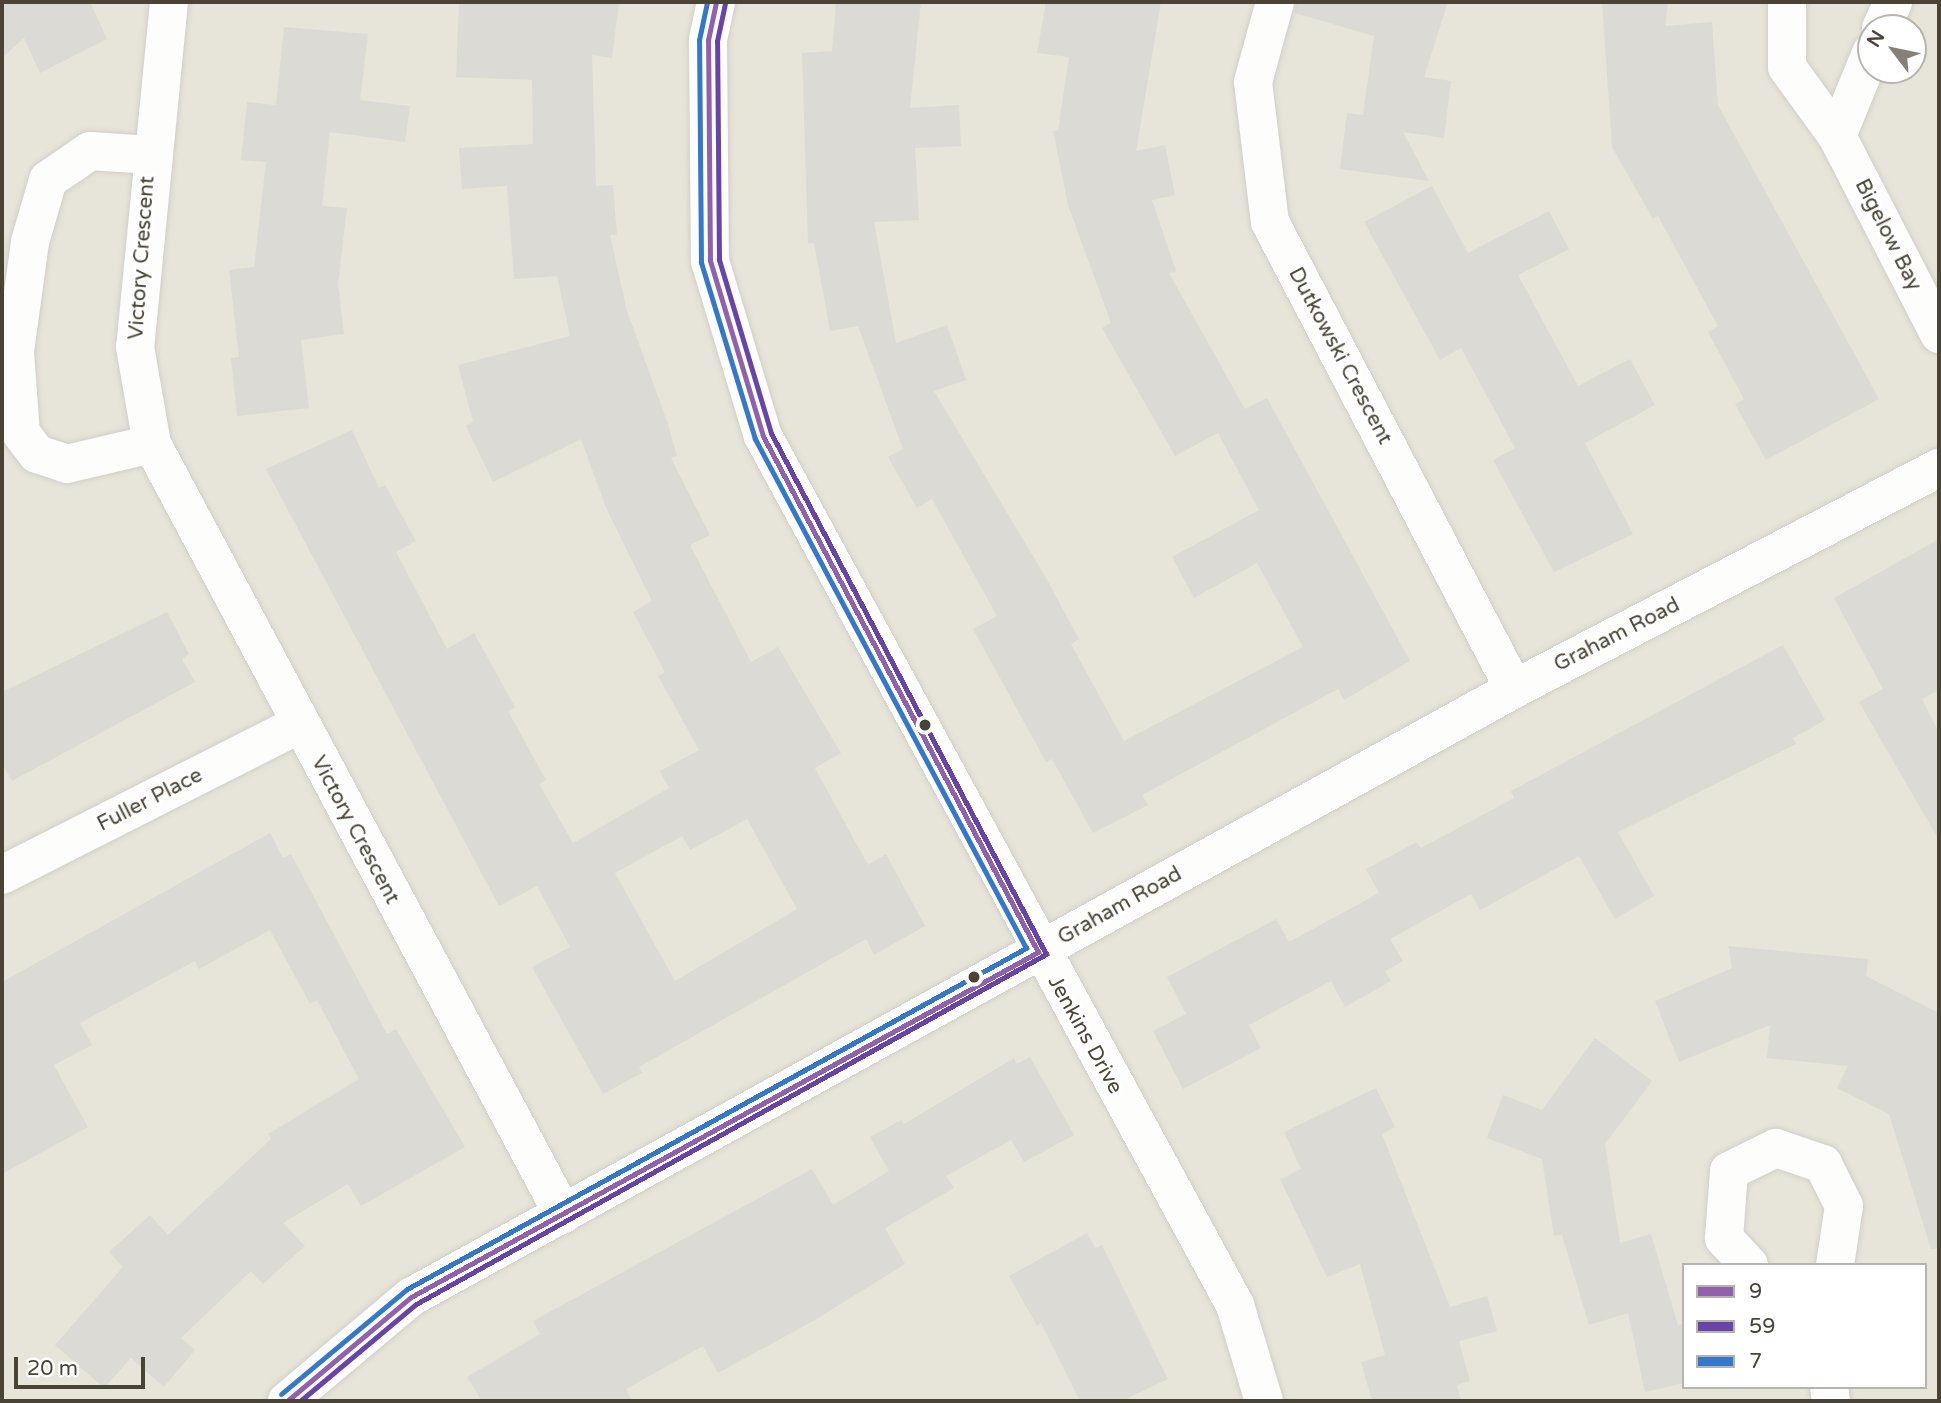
<!DOCTYPE html>
<style>
body{margin:0}
#map{position:relative;width:1941px;height:1403px;overflow:hidden;background:#f3f2ec;font-family:"Varela Round",sans-serif}
div>[style]{position:absolute}
.residential>*{inset:0;background:#e7e4d9}
.building>*{inset:0;background:#dcdad4}
.roads{filter:drop-shadow(0 0 2px #d1cfc9) drop-shadow(0 0 2px #d1cfc9)}
.street>*{height:38px;margin:-19px;padding:0 19px;transform-origin:19px;border-radius:19px;background:#fdfdfc}
.bus-1>*{height:5px;margin:-2.5px;padding:0 2.5px;transform-origin:2.5px;border-radius:2.5px;background:#9161ad}
.bus-2>*{height:5px;margin:-2.5px;padding:0 2.5px;transform-origin:2.5px;border-radius:2.5px;background:#6843a8}
.bus-3>*{height:5px;margin:-2.5px;padding:0 2.5px;transform-origin:2.5px;border-radius:2.5px;background:#3478cb}
.dots>*{width:19px;height:19px;translate:-50% -50%;box-sizing:border-box;border:4px solid #fff;border-radius:50%}
span{translate:-50% -50%;white-space:nowrap;text-align:center;line-height:1.15;-webkit-text-stroke:6px #fff;paint-order:stroke}
.street-label{font-size:21px;color:#4a4436}
.frame{position:absolute;inset:0;border:4px solid #4a4436;pointer-events:none}
.legend{position:absolute;left:1682px;top:1263px;width:245px;height:126px;box-sizing:border-box;background:#fff;border:2px solid #b7b4af;margin:0;padding:9px 12px;list-style:none;font-size:21px;color:#4a4436}
.legend li{display:flex;align-items:center;gap:14px;height:35px}
.legend b{width:35px;border:2px solid #b7b4af}
.north{position:absolute;left:1857px;top:14px;width:70px;height:70px;box-sizing:border-box;background:#fff;border:2px solid #b7b4af;border-radius:50%;rotate:302deg;font-size:19px;font-weight:700;line-height:28px;text-align:center;color:#4a4436}
.north::after{content:'';display:block;margin:auto;width:24px;height:32px;background:#858176;clip-path:polygon(50% 0,100% 100%,50% 72%,0 100%)}
.scale{position:absolute;left:14px;top:1357px;width:131px;height:32px;box-sizing:border-box;border:4px solid #4a4436;border-top:0;padding-left:9px;font-size:21px;line-height:24px;white-space:nowrap;color:#4a4436;-webkit-text-stroke:5px #fff;paint-order:stroke}
</style>
<div id="map">
<div class="residential">
<div style="clip-path:polygon(evenodd,2px 2px,1939px 2px,1939px 1401px,2px 1401px,2px 2px,1871px 28px,1913px 28px,1913px 70px,1871px 70px,1871px 28px,2px 2px,1684px 1265px,1925px 1265px,1925px 1387px,1684px 1387px,1684px 1265px)"></div>
</div>
<div class="building">
<div style="clip-path:polygon(2px 2px,90px 2px,107px 39px,40px 73px,24px 38px,2px 58px)"></div>
<div style="clip-path:polygon(evenodd,459px 2px,619px 2px,612px 58px,592px 55px,596px 186px,613px 185px,617px 235px,610px 235px,627px 311px,668px 424px,677px 456px,671px 458px,710px 535px,690px 545px,751px 662px,778px 647px,841px 753px,815px 768px,868px 865px,886px 854px,925px 926px,874px 955px,866px 939px,639px 1067px,642px 1073px,603px 1094px,532px 967px,570px 947px,537px 886px,499px 906px,266px 469px,352px 430px,379px 488px,385px 485px,416px 541px,396px 552px,447px 649px,474px 633px,515px 707px,508px 711px,546px 780px,539px 784px,573px 843px,669px 788px,660px 771px,699px 750px,658px 676px,665px 672px,633px 612px,652px 601px,607px 510px,581px 439px,493px 482px,466px 426px,473px 422px,458px 365px,570px 336px,557px 276px,514px 279px,507px 186px,462px 189px,459px 148px,533px 144px,532px 80px,456px 77px,459px 2px,747px 819px,797px 909px,675px 981px,615px 873px,682px 836px,690px 850px,747px 819px)"></div>
<div style="clip-path:polygon(836px 2px,921px 2px,910px 108px,959px 105px,961px 146px,915px 148px,919px 220px,874px 222px,896px 343px,947px 325px,966px 380px,934px 391px,1045px 576px,1079px 639px,1071px 644px,1124px 741px,1303px 647px,1257px 563px,1194px 598px,1172px 557px,1259px 510px,1218px 433px,1175px 456px,1102px 328px,1111px 323px,1068px 205px,1053px 131px,1058px 130px,1069px 57px,1037px 53px,1046px 2px,1161px 2px,1136px 151px,1165px 145px,1175px 195px,1152px 200px,1176px 271px,1169px 273px,1245px 409px,1267px 398px,1410px 661px,1344px 700px,1338px 689px,1229px 748px,1142px 795px,1148px 805px,1093px 833px,1052px 759px,1046px 762px,973px 629px,997px 616px,932px 499px,917px 508px,888px 457px,903px 449px,858px 326px,830px 331px,814px 243px,808px 243px,802px 53px,832px 51px)"></div>
<div style="clip-path:polygon(1296px 2px,1448px 2px,1424px 77px,1451px 81px,1444px 138px,1403px 132px,1429px 181px,1340px 169px,1347px 113px,1363px 115px,1374px 36px,1295px 13px)"></div>
<div style="clip-path:polygon(1602px 2px,1668px 2px,1665px 26px,1712px 22px,1718px 105px,1879px 399px,1766px 460px,1735px 404px,1744px 399px,1708px 332px,1718px 326px,1658px 216px,1653px 219px,1612px 147px)"></div>
<div style="clip-path:polygon(284px 27px,368px 34px,360px 100px,410px 106px,405px 142px,330px 132px,322px 206px,347px 208px,338px 284px,344px 334px,301px 340px,309px 408px,237px 416px,231px 358px,239px 357px,229px 270px,254px 267px,266px 162px,241px 160px,247px 102px,276px 105px)"></div>
<div style="clip-path:polygon(1432px 186px,1468px 253px,1549px 211px,1569px 249px,1518px 275px,1578px 386px,1630px 359px,1655px 405px,1585px 443px,1633px 534px,1554px 572px,1493px 460px,1515px 448px,1461px 348px,1440px 360px,1364px 222px)"></div>
<div style="clip-path:polygon(1939px 539px,1939px 690px,1922px 699px,1939px 733px,1939px 840px,1859px 702px,1883px 689px,1834px 598px)"></div>
<div style="clip-path:polygon(167px 612px,189px 654px,182px 659px,195px 682px,12px 781px,2px 763px,2px 692px)"></div>
<div style="clip-path:polygon(1783px 645px,1825px 720px,1793px 738px,1796px 744px,1618px 832px,1654px 896px,1615px 919px,1579px 856px,1480px 910px,1471px 894px,1390px 939px,1403px 961px,1385px 971px,1391px 981px,1345px 1007px,1331px 981px,1249px 1025px,1261px 1048px,1183px 1089px,1153px 1031px,1186px 1014px,1167px 977px,1276px 919px,1289px 942px,1379px 893px,1366px 869px,1417px 842px,1421px 848px,1514px 798px,1511px 791px)"></div>
<div style="clip-path:polygon(270px 833px,283px 858px,291px 854px,387px 1034px,396px 1029px,465px 1147px,361px 1206px,348px 1184px,283px 1223px,305px 1246px,263px 1284px,251px 1271px,181px 1338px,195px 1350px,164px 1387px,131px 1358px,104px 1388px,55px 1345px,123px 1267px,109px 1252px,150px 1215px,168px 1235px,271px 1139px,268px 1134px,359px 1079px,317px 1000px,310px 1004px,270px 930px,199px 969px,195px 961px,80px 1023px,92px 1045px,54px 1065px,88px 1127px,2px 1174px,2px 982px)"></div>
<div style="clip-path:polygon(1728px 946px,1868px 959px,1866px 976px,1939px 1013px,1939px 1248px,1931px 1249px,1889px 1114px,1837px 1088px,1848px 1066px,1767px 1058px,1770px 1025px,1679px 1062px,1655px 1001px,1732px 968px)"></div>
<div style="clip-path:polygon(1595px 1038px,1652px 1081px,1605px 1144px,1620px 1243px,1651px 1234px,1678px 1325px,1684px 1324px,1684px 1383px,1645px 1392px,1628px 1313px,1589px 1325px,1562px 1235px,1554px 1236px,1542px 1159px,1487px 1138px,1503px 1095px,1542px 1110px)"></div>
<div style="clip-path:polygon(1030px 1057px,1074px 1135px,1024px 1162px,1011px 1140px,946px 1176px,954px 1188px,885px 1228px,905px 1264px,815px 1320px,718px 1373px,703px 1346px,626px 1389px,632px 1401px,482px 1401px,467px 1377px,540px 1334px,533px 1321px,812px 1169px,833px 1205px,889px 1171px,870px 1137px,901px 1120px,904px 1124px,1014px 1058px,1017px 1064px)"></div>
<div style="clip-path:polygon(1376px 1088px,1395px 1127px,1382px 1134px,1450px 1307px,1487px 1296px,1497px 1331px,1459px 1341px,1470px 1381px,1457px 1385px,1461px 1401px,1372px 1401px,1361px 1362px,1385px 1355px,1360px 1264px,1327px 1277px,1280px 1179px,1301px 1169px,1284px 1132px)"></div>
<div style="clip-path:polygon(1087px 1233px,1095px 1248px,1102px 1245px,1168px 1379px,1122px 1401px,1080px 1401px,1041px 1323px,1037px 1326px,1009px 1276px)"></div>
</div>
<div class="roads">
<div class="street">
<div style="left:169px;top:2px;width:347px;rotate:95.6deg"></div>
<div style="left:135px;top:347px;width:98px;rotate:80.1deg"></div>
<div style="left:152px;top:444px;width:873px;rotate:61.91deg"></div>
<div style="left:716px;top:2px;width:39px;rotate:102deg"></div>
<div style="left:708px;top:40px;width:221px;rotate:89.5deg"></div>
<div style="left:710px;top:261px;width:183px;rotate:73.2deg"></div>
<div style="left:763px;top:436px;width:989px;rotate:61.49deg"></div>
<div style="left:1235px;top:1305px;width:100px;rotate:73.2deg"></div>
<div style="left:1275px;top:2px;width:83px;rotate:105.4deg"></div>
<div style="left:1253px;top:82px;width:141px;rotate:83.1deg"></div>
<div style="left:1270px;top:222px;width:527px;rotate:62.41deg"></div>
<div style="left:1787px;top:2px;width:65px;rotate:90deg"></div>
<div style="left:1787px;top:67px;width:85px;rotate:54.1deg"></div>
<div style="left:1837px;top:136px;width:223px;rotate:62.7deg"></div>
<div style="left:1881px;top:28px;width:29px;rotate:-65deg"></div>
<div style="left:1837px;top:136px;width:90px;rotate:-67.7deg"></div>
<div style="left:151px;top:155px;width:61px;rotate:-176.2deg"></div>
<div style="left:90px;top:151px;width:51px;rotate:145.4deg"></div>
<div style="left:48px;top:180px;width:65px;rotate:106.2deg"></div>
<div style="left:30px;top:242px;width:111px;rotate:97.8deg"></div>
<div style="left:15px;top:352px;width:81px;rotate:85.8deg"></div>
<div style="left:21px;top:433px;width:26px;rotate:53deg"></div>
<div style="left:37px;top:454px;width:32px;rotate:18deg"></div>
<div style="left:67px;top:464px;width:87px;rotate:-13.2deg"></div>
<div style="left:2px;top:875px;width:332px;rotate:-26.9deg"></div>
<div style="left:1749px;top:1265px;width:37px;rotate:-133deg"></div>
<div style="left:1724px;top:1238px;width:67px;rotate:-85.7deg"></div>
<div style="left:1729px;top:1171px;width:52px;rotate:-26.1deg"></div>
<div style="left:1776px;top:1148px;width:50px;rotate:18.8deg"></div>
<div style="left:1823px;top:1164px;width:47px;rotate:63.4deg"></div>
<div style="left:1844px;top:1206px;width:60px;rotate:98.7deg"></div>
<div style="left:1829px;top:1387px;width:14px;rotate:82deg"></div>
<div style="left:287px;top:1401px;width:162px;rotate:-40deg"></div>
<div style="left:411px;top:1297px;width:1259px;rotate:-28.86deg"></div>
<div style="left:1514px;top:689px;width:479px;rotate:-27.5deg"></div>
</div>
</div>
<div class="bus-1">
<div style="left:287px;top:1401px;width:162px;rotate:-40deg"></div>
<div style="left:411px;top:1297px;width:716px;rotate:-28.82deg"></div>
<div style="left:1038px;top:952px;width:585px;rotate:-118.06deg"></div>
<div style="left:763px;top:436px;width:183px;rotate:-106.8deg"></div>
<div style="left:710px;top:261px;width:221px;rotate:-90.5deg"></div>
<div style="left:708px;top:40px;width:39px;rotate:-78deg"></div>
</div>
<div class="bus-2">
<div style="left:300px;top:1401px;width:151px;rotate:-39.9deg"></div>
<div style="left:416px;top:1304px;width:721px;rotate:-29.05deg"></div>
<div style="left:1046px;top:954px;width:589px;rotate:-117.83deg"></div>
<div style="left:771px;top:433px;width:181px;rotate:-106.7deg"></div>
<div style="left:719px;top:260px;width:219px;rotate:-90.5deg"></div>
<div style="left:717px;top:41px;width:38px;rotate:-78deg"></div>
</div>
<div class="bus-3">
<div style="left:281px;top:1394px;width:164px;rotate:-39.8deg"></div>
<div style="left:407px;top:1289px;width:707px;rotate:-28.85deg"></div>
<div style="left:1026px;top:948px;width:577px;rotate:-118.03deg"></div>
<div style="left:755px;top:439px;width:185px;rotate:-107deg"></div>
<div style="left:701px;top:262px;width:222px;rotate:-90.5deg"></div>
<div style="left:699px;top:40px;width:39px;rotate:-78deg"></div>
</div>
<div class="dots">
<div style="left:925px;top:725px;background:#4a4436"></div>
<div style="left:974px;top:977px;background:#4a4436"></div>
</div>
<div class="street-label">
<span style="left:1888px;top:235px;rotate:63deg">Bigelow Bay</span>
<span style="left:142px;top:258px;rotate:-86deg">Victory Crescent</span>
<span style="left:1340px;top:356px;rotate:62deg">Dutkowski Crescent</span>
<span style="left:1617px;top:635px;rotate:-27deg">Graham Road</span>
<span style="left:150px;top:800px;rotate:-27deg">Fuller Place</span>
<span style="left:355px;top:830px;rotate:62deg">Victory Crescent</span>
<span style="left:1120px;top:906px;rotate:-29deg">Graham Road</span>
<span style="left:1085px;top:1035px;rotate:61deg">Jenkins Drive</span>
</div>
<div class="frame"></div>
<ul class="legend">
<li><b style="height:9px;background:#9161ad"></b>9</li>
<li><b style="height:9px;background:#6843a8"></b>59</li>
<li><b style="height:9px;background:#3478cb"></b>7</li>
</ul>
<div class="north">N</div>
<div class="scale">20 m</div>
</div>
